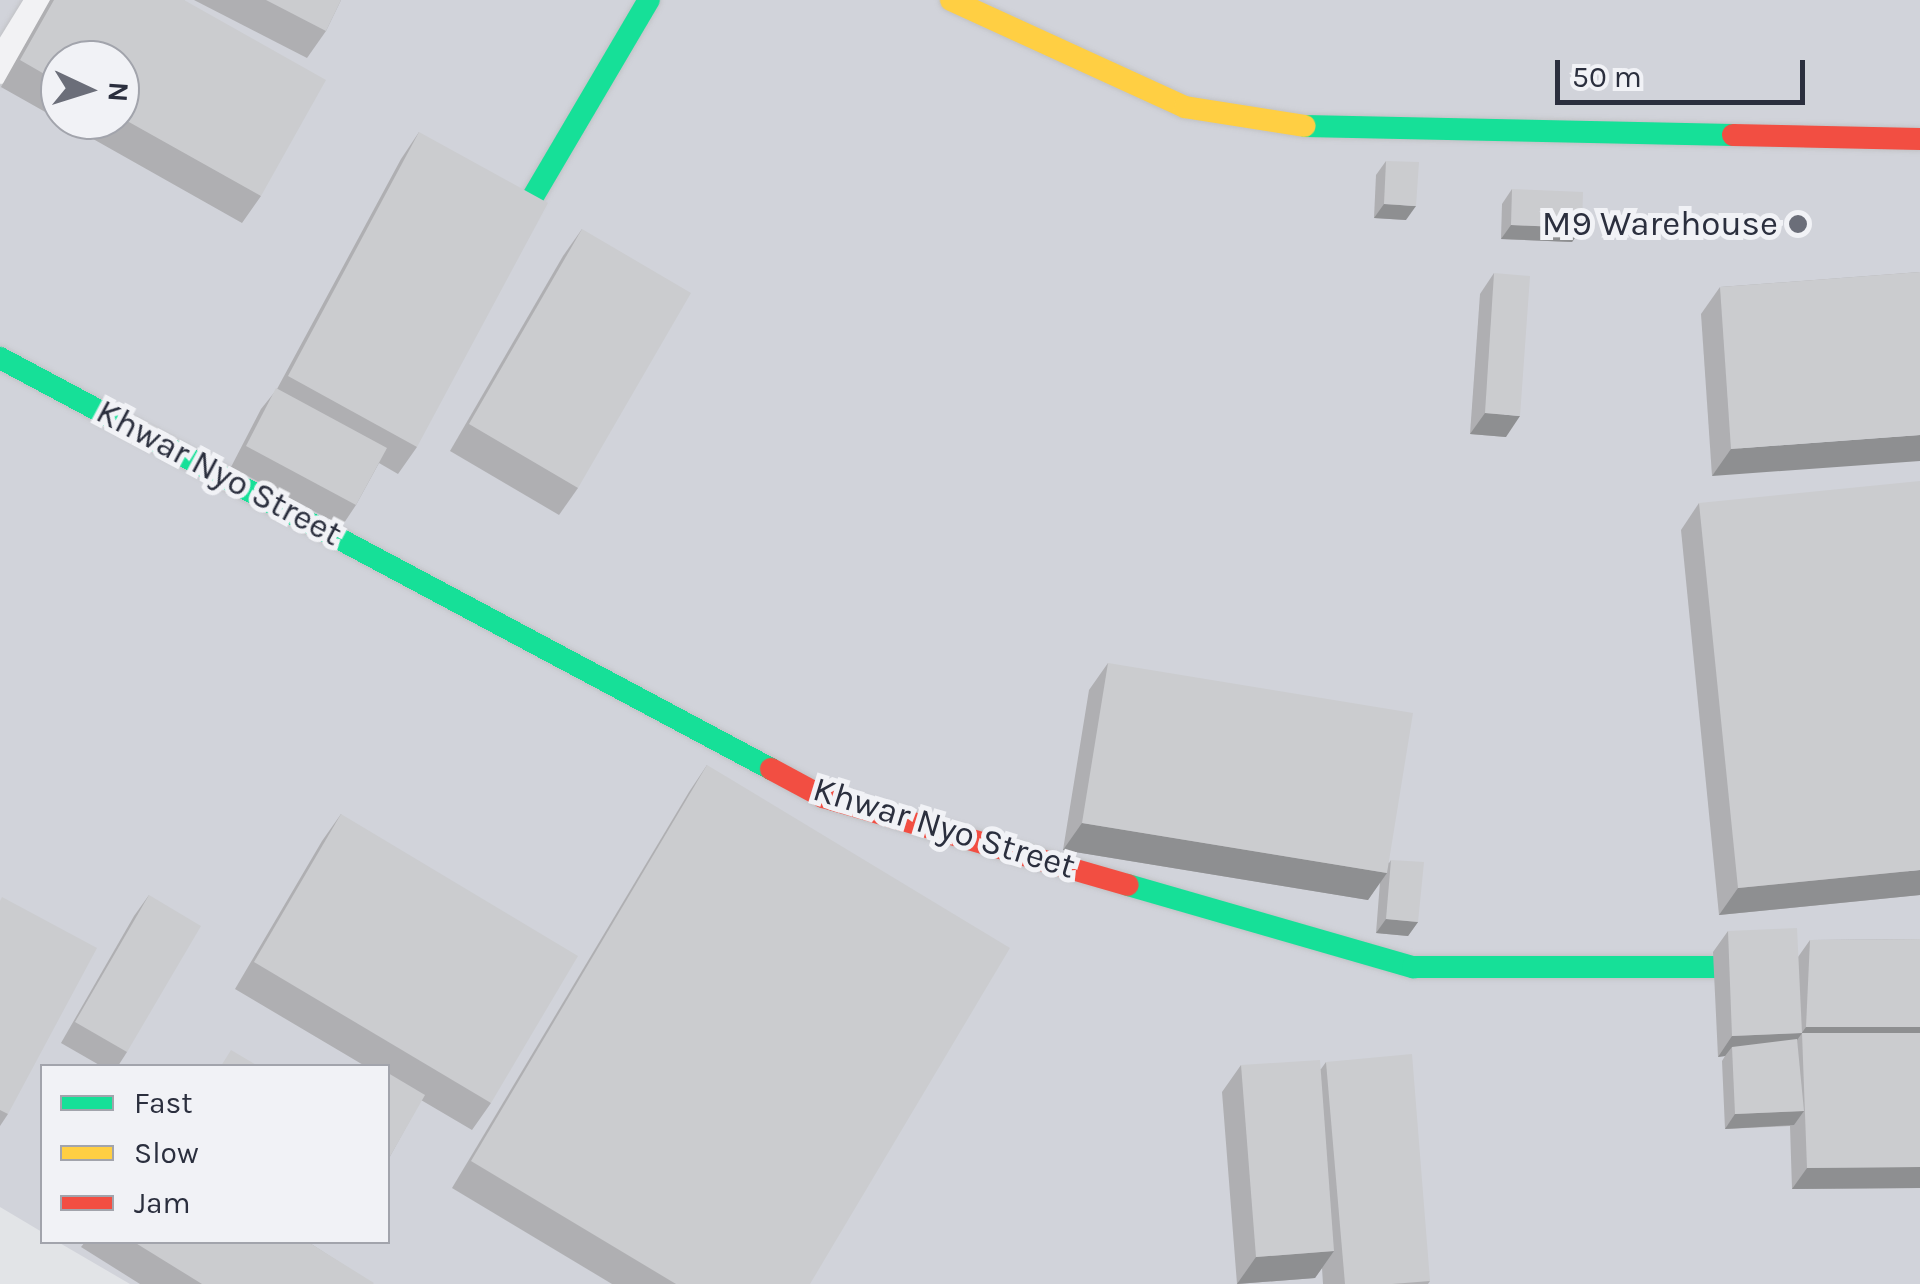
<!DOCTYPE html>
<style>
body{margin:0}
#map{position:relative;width:1920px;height:1284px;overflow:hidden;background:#e2e4e7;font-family:Karla,sans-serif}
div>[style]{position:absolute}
.built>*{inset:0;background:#d1d3da}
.roads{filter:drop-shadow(0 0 2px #c1c2c5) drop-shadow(0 0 2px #c1c2c5)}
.street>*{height:32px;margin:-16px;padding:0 16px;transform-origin:16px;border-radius:16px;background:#f2f2f4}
.fast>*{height:22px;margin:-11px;padding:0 11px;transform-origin:11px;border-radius:11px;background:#16e098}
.slow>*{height:22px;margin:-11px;padding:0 11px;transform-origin:11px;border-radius:11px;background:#ffcf43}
.jam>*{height:22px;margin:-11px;padding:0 11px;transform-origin:11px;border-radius:11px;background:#f24e42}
.wall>*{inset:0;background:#afafb2}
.shaded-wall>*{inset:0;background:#8e8f91}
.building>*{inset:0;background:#cbcccf}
.dots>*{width:28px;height:28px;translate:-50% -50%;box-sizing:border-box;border:5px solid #f1f2f6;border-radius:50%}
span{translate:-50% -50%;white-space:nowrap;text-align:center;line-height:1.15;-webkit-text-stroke:10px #f1f2f6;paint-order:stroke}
.poi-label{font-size:35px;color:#2b2f3e}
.right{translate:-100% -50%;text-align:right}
.street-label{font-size:35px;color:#2b2f3e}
.legend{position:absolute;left:40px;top:1064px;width:350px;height:180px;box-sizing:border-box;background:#f1f2f6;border:2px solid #a2a4ac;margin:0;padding:12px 18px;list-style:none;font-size:30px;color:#2b2f3e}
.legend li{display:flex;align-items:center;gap:20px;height:50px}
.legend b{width:50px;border:2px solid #a2a4ac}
.north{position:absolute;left:40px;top:40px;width:100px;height:100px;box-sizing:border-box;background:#f1f2f6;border:2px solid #a2a4ac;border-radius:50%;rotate:94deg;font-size:28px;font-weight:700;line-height:40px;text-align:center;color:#2b2f3e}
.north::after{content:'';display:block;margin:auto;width:35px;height:45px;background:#6b6e79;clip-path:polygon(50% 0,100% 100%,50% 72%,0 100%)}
.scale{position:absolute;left:1555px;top:60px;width:250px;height:45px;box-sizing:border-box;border:5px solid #2b2f3e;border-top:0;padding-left:12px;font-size:30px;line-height:35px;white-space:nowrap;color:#2b2f3e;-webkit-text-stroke:8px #f1f2f6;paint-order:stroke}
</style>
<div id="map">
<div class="built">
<div style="clip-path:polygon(evenodd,0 0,1920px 0,1920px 1284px,130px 1284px,58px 1242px,388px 1242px,388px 1066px,42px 1066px,42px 1232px,0 1207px,0 0,60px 60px,120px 60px,120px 120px,60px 120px,60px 60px)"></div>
</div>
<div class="roads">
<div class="street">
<div style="left:0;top:68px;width:80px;rotate:-58.3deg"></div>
</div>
<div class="fast">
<div style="left:1305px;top:126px;width:428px;rotate:1.2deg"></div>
<div style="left:501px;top:251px;width:291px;rotate:-59.5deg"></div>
<div style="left:0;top:358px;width:874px;rotate:28.06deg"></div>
<div style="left:1128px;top:885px;width:297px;rotate:16.1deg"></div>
<div style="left:1413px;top:967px;width:364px"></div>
</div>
<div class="slow">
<div style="left:951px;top:0;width:257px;rotate:24.6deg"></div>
<div style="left:1185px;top:107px;width:121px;rotate:9deg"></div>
</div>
<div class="jam">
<div style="left:1733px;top:135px;width:187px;rotate:1.2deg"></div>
<div style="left:771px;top:769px;width:59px;rotate:28.3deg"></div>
<div style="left:823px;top:797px;width:317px;rotate:16.1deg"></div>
</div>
</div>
<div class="wall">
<div style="clip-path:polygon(evenodd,50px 0,184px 0,261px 196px,242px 223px,1px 87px,50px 0,60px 60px,120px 60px,120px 120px,60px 120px,60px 60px)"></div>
<div style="clip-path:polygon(194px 0,341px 0,326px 31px,307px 58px)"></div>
<div style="clip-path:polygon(419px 132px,417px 447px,398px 474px,379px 463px,356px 505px,342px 526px,231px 467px,261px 409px,277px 389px,401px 159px)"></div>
<div style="clip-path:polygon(1386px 161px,1406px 220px,1374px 218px,1376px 175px)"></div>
<div style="clip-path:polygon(1512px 189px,1582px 228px,1572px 242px,1501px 239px,1502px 204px)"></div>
<div style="clip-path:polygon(582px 229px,578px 488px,559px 515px,450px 451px,563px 256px)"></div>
<div style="clip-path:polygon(1920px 272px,1712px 476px,1701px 314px,1720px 287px)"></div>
<div style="clip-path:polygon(1494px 273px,1506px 437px,1470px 434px,1480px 294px)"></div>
<div style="clip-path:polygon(1699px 503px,1920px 895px,1719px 915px,1681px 530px)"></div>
<div style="clip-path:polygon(1108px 663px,1389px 863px,1391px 860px,1418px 922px,1408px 936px,1376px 933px,1380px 882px,1368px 900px,1063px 850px,1089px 690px)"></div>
<div style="clip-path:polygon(707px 765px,810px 1284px,612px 1284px,452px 1188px,689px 792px)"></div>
<div style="clip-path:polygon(341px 814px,491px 1103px,472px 1130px,421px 1100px,388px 1160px,388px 1066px,365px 1066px,235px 989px,322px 841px)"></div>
<div style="clip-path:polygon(149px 895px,127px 1052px,118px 1066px,101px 1066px,61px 1043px,134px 916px)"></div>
<div style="clip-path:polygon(0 900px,8px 1114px,0 1126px)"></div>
<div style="clip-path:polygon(1728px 931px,1798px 957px,1810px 940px,1920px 939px,1920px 1188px,1792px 1189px,1790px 1126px,1725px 1129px,1722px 1061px,1725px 1056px,1718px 1057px,1713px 952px)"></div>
<div style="clip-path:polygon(1326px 1062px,1430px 1281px,1428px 1284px,1323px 1284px,1322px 1268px,1315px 1278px,1237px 1284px,1222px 1092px,1241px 1065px,1321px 1069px)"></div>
<div style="clip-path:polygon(85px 1242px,308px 1242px,373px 1284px,140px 1284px,81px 1247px)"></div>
</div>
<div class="shaded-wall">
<div style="clip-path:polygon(1384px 204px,1416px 206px,1406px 220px,1374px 218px)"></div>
<div style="clip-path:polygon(1511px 225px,1582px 228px,1572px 242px,1501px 239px)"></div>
<div style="clip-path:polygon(1485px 413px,1520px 416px,1506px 437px,1470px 434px)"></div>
<div style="clip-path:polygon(1920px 435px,1920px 461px,1712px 476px,1731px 449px)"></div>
<div style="clip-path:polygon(1082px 823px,1387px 873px,1368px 900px,1063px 850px)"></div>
<div style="clip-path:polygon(1920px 870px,1920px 895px,1719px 915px,1738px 888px)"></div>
<div style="clip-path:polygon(1386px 919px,1418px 922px,1408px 936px,1376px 933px)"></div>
<div style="clip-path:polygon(1806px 1027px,1920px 1027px,1920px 1054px,1802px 1033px,1787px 1054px)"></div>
<div style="clip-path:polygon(1802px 1033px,1787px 1054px,1732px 1047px,1725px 1056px,1718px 1057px,1732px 1036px)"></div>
<div style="clip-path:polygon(1804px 1111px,1794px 1125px,1725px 1129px,1735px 1114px)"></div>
<div style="clip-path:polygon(1920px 1167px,1920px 1188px,1792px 1189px,1807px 1168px)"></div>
<div style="clip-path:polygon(1334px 1251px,1315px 1278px,1237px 1284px,1256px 1257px)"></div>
</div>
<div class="building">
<div style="clip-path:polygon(54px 0,184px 0,326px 80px,261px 196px,120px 117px,120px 60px,60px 60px,60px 83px,20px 60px)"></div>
<div style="clip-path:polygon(266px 0,341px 0,326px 31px)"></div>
<div style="clip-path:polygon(419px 132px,548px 203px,417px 447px,288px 376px)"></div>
<div style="clip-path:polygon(1386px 161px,1419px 162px,1416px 206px,1384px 204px)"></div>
<div style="clip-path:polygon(1512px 189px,1583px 192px,1582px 228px,1511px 225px)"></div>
<div style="clip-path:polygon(582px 229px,691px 293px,578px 488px,469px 424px)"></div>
<div style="clip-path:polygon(1920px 272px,1920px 435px,1731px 449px,1720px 287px)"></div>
<div style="clip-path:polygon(1494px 273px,1530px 276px,1520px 416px,1485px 413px)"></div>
<div style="clip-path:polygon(276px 388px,387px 448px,356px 505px,246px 446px)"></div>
<div style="clip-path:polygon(1920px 481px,1920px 870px,1738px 888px,1699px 503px)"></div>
<div style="clip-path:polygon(1108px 663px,1413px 713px,1387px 873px,1082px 823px)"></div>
<div style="clip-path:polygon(707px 765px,1010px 948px,810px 1284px,676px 1284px,471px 1161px)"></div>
<div style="clip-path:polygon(341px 814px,578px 956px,491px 1103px,254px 962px)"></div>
<div style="clip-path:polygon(1391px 860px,1424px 862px,1418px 922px,1386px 919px)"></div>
<div style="clip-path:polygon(149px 895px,201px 926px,127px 1052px,75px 1022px)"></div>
<div style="clip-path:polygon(2px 897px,97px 948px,8px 1114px,0 1110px,0 901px)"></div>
<div style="clip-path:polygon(1797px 928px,1802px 1033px,1732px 1036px,1728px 931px)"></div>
<div style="clip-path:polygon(1920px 939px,1920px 1027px,1806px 1027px,1810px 940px)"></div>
<div style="clip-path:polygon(1802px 1033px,1920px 1033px,1920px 1167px,1807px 1168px)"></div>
<div style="clip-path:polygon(1797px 1039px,1804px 1111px,1735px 1114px,1732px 1047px)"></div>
<div style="clip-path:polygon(231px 1050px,258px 1066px,221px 1066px)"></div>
<div style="clip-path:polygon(1412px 1054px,1430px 1281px,1392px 1284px,1345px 1284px,1326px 1062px)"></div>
<div style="clip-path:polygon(1320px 1060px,1334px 1251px,1256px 1257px,1241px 1065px)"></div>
<div style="clip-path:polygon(388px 1073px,425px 1095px,388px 1160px)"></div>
<div style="clip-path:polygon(134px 1242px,308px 1242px,374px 1283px,373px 1284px,202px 1284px)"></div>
</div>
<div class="dots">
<div style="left:1798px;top:224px;background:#6b6e79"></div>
</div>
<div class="poi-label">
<span class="right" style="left:1778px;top:224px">M9 Warehouse</span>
</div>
<div class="street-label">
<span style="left:219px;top:473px;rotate:28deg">Khwar Nyo Street</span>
<span style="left:944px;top:828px;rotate:17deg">Khwar Nyo Street</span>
</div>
<ul class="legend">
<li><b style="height:12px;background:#16e098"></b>Fast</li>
<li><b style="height:12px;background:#ffcf43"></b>Slow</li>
<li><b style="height:12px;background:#f24e42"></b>Jam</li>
</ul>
<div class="north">N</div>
<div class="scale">50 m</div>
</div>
